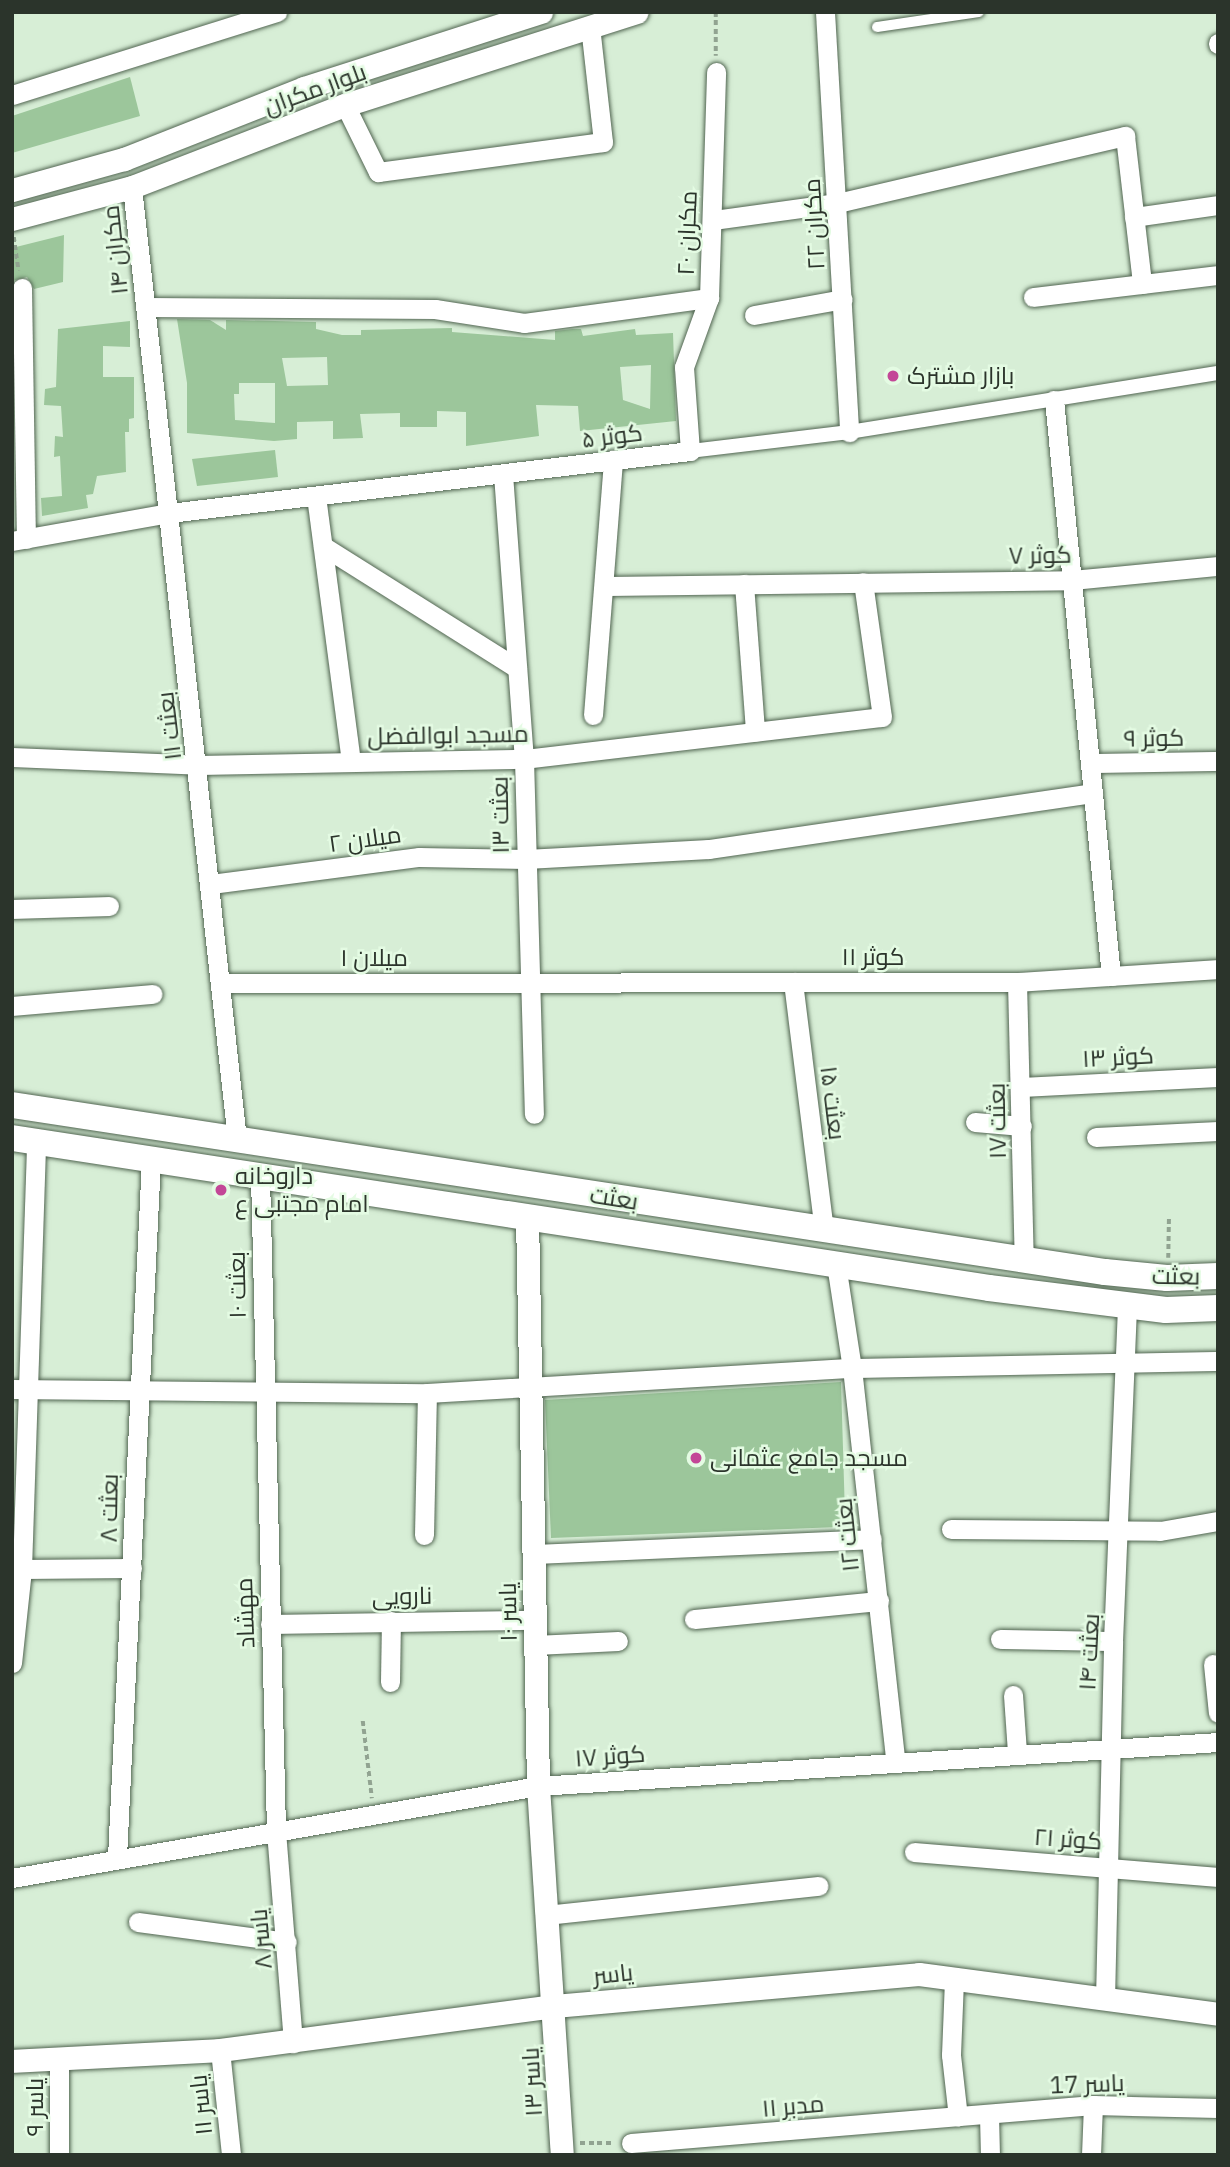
<!DOCTYPE html>
<meta charset="utf-8">
<style>
body{margin:0}
#map{position:relative;width:1230px;height:2167px;overflow:hidden;background:#d7eed6;font-family:"IBM Plex Sans",Cairo,sans-serif}
div>[style]{position:absolute}
.building>*{inset:0;background:#9cc69b}
.path>*{height:3.5px;margin-top:-1.75px;transform-origin:0;background:repeating-linear-gradient(90deg,#91a391 0 5px,transparent 0 8.5px)}
.roads{filter:drop-shadow(0 0 2px #516551) drop-shadow(0 0 2px #516551)}
.service>*{height:10px;margin:-5px;padding:0 5px;transform-origin:5px;border-radius:5px;background:#fff}
.pedestrian>*{height:14px;margin:-7px;padding:0 7px;transform-origin:7px;border-radius:7px;background:#fff}
.minor>*{height:19px;margin:-9.5px;padding:0 9.5px;transform-origin:9.5px;border-radius:9.5px;background:#fff}
.tertiary>*{height:23px;margin:-11.5px;padding:0 11.5px;transform-origin:11.5px;border-radius:11.5px;background:#fff}
.secondary>*{height:26px;margin:-13px;padding:0 13px;transform-origin:13px;border-radius:13px;background:#fff}
.dots>*{width:19px;height:19px;translate:-50% -50%;box-sizing:border-box;border:4px solid #e4fbe3;border-radius:50%}
span{translate:-50% -50%;white-space:nowrap;text-align:center;line-height:1.15;-webkit-text-stroke:5px #e4fbe3;paint-order:stroke}
.street-label{font-size:24px;color:#2b342b}
.poi-label{font-size:24px;color:#2b342b}
.left{translate:0 -50%;text-align:left}
.frame{position:absolute;inset:0;border:14px solid #2b342b;pointer-events:none}
</style>
<div id="map">
<div class="building">
<div style="clip-path:polygon(130px 77px,140px 116px,12px 153px,12px 116px)"></div>
<div style="clip-path:polygon(64px 235px,63px 282px,34px 289px,27px 277px,12px 281px,12px 248px)"></div>
<div style="clip-path:polygon(evenodd,177px 319px,210px 320px,226px 330px,226px 320px,316px 322px,316px 329px,342px 335px,361px 335px,361px 330px,452px 328px,452px 332px,555px 340px,555px 331px,573px 329px,581px 329px,583px 336px,635px 329px,636px 335px,673px 333px,676px 421px,580px 431px,578px 406px,536px 405px,539px 436px,466px 446px,466px 412px,437px 411px,437px 427px,400px 427px,400px 413px,360px 414px,363px 438px,333px 439px,333px 421px,297px 422px,297px 439px,274px 441px,187px 433px,187px 383px,177px 319px,327px 357px,328px 385px,287px 386px,282px 358px,327px 357px,177px 319px,651px 365px,650px 409px,623px 400px,620px 367px,651px 365px,177px 319px,239px 383px,275px 383px,275px 423px,235px 420px,234px 394px,239px 394px,239px 383px)"></div>
<div style="clip-path:polygon(130px 321px,130px 347px,103px 346px,103px 377px,134px 377px,134px 418px,129px 419px,129px 432px,125px 432px,126px 472px,97px 476px,93px 494px,86px 495px,88px 508px,42px 516px,41px 498px,62px 496px,60px 456px,54px 457px,55px 436px,63px 437px,61px 406px,44px 405px,45px 389px,56px 387px,58px 329px)"></div>
<div style="clip-path:polygon(275px 450px,278px 477px,197px 486px,192px 459px)"></div>
<div style="clip-path:polygon(841px 1382px,845px 1516px,838px 1527px,551px 1538px,545px 1400px)"></div>
</div>
<div class="path">
<div style="left:716px;top:12px;width:44px;rotate:90deg"></div>
<div style="left:14px;top:237px;width:34px;rotate:82deg"></div>
<div style="left:1168px;top:1258px;width:39px;rotate:-89deg"></div>
<div style="left:363px;top:1721px;width:78px;rotate:83.3deg"></div>
<div style="left:580px;top:2143px;width:34px"></div>
</div>
<div class="roads">
<div class="service">
<div style="left:877px;top:27px;width:103px;rotate:-8.4deg"></div>
</div>
<div class="pedestrian">
<div style="left:690px;top:451px;width:160px;rotate:-6.8deg"></div>
<div style="left:849px;top:432px;width:374px;rotate:-9.1deg"></div>
</div>
<div class="minor">
<div style="left:825px;top:12px;width:421px;rotate:86.7deg"></div>
<div style="left:1218px;top:43px;width:1px;rotate:90deg"></div>
<div style="left:12px;top:95px;width:278px;rotate:-17.4deg"></div>
<div style="left:345px;top:105px;width:75px;rotate:63.8deg"></div>
<div style="left:378px;top:172px;width:227px;rotate:-7.6deg"></div>
<div style="left:603px;top:142px;width:117px;rotate:-96.4deg"></div>
<div style="left:132px;top:187px;width:959px;rotate:83.71deg"></div>
<div style="left:1134px;top:217px;width:85px;rotate:-8.1deg"></div>
<div style="left:713px;top:220px;width:125px;rotate:-7.8deg"></div>
<div style="left:837px;top:203px;width:296px;rotate:-13.1deg"></div>
<div style="left:1125px;top:136px;width:149px;rotate:83.4deg"></div>
<div style="left:22px;top:288px;width:251px;rotate:89.1deg"></div>
<div style="left:1033px;top:297px;width:186px;rotate:-6.8deg"></div>
<div style="left:146px;top:307px;width:289px;rotate:0.4deg"></div>
<div style="left:435px;top:309px;width:90px;rotate:8.9deg"></div>
<div style="left:524px;top:323px;width:187px;rotate:-7.7deg"></div>
<div style="left:754px;top:315px;width:90px;rotate:-10.2deg"></div>
<div style="left:1054px;top:400px;width:579px;rotate:84.35deg"></div>
<div style="left:503px;top:474px;width:286px;rotate:85.8deg"></div>
<div style="left:524px;top:759px;width:355px;rotate:88.4deg"></div>
<div style="left:316px;top:496px;width:268px;rotate:82.5deg"></div>
<div style="left:12px;top:541px;width:159px;rotate:-10.1deg"></div>
<div style="left:169px;top:513px;width:525px;rotate:-6.79deg"></div>
<div style="left:690px;top:451px;width:84px;rotate:-94.1deg"></div>
<div style="left:684px;top:367px;width:73px;rotate:-70.1deg"></div>
<div style="left:709px;top:298px;width:226px;rotate:-88.2deg"></div>
<div style="left:323px;top:546px;width:229px;rotate:32.2deg"></div>
<div style="left:744px;top:584px;width:148px;rotate:85.7deg"></div>
<div style="left:607px;top:586px;width:465px;rotate:-0.7deg"></div>
<div style="left:1072px;top:580px;width:147px;rotate:-5.5deg"></div>
<div style="left:593px;top:715px;width:256px;rotate:-85.5deg"></div>
<div style="left:12px;top:757px;width:187px;rotate:2.4deg"></div>
<div style="left:199px;top:765px;width:325px;rotate:-1.1deg"></div>
<div style="left:524px;top:759px;width:360px;rotate:-6.7deg"></div>
<div style="left:882px;top:717px;width:136px;rotate:-98deg"></div>
<div style="left:1090px;top:763px;width:128px;rotate:-0.9deg"></div>
<div style="left:211px;top:884px;width:210px;rotate:-7.4deg"></div>
<div style="left:419px;top:857px;width:107px;rotate:1.1deg"></div>
<div style="left:526px;top:859px;width:183px;rotate:-3.1deg"></div>
<div style="left:709px;top:849px;width:388px;rotate:-8.3deg"></div>
<div style="left:12px;top:909px;width:97px;rotate:-1.8deg"></div>
<div style="left:793px;top:982px;width:250px;rotate:82.9deg"></div>
<div style="left:1017px;top:982px;width:278px;rotate:88.6deg"></div>
<div style="left:221px;top:983px;width:796px;rotate:-0.07deg"></div>
<div style="left:1017px;top:982px;width:201px;rotate:-3.7deg"></div>
<div style="left:12px;top:1006px;width:141px;rotate:-4.9deg"></div>
<div style="left:1021px;top:1087px;width:197px;rotate:-2.9deg"></div>
<div style="left:975px;top:1122px;width:47px;rotate:4.9deg"></div>
<div style="left:1096px;top:1137px;width:122px;rotate:-2.8deg"></div>
<div style="left:260px;top:1175px;width:656px;rotate:88.6deg"></div>
<div style="left:276px;top:1831px;width:213px;rotate:85.4deg"></div>
<div style="left:836px;top:1264px;width:105px;rotate:81.3deg"></div>
<div style="left:852px;top:1368px;width:393px;rotate:83.7deg"></div>
<div style="left:12px;top:1389px;width:415px;rotate:0.6deg"></div>
<div style="left:427px;top:1393px;width:426px;rotate:-3.4deg"></div>
<div style="left:852px;top:1368px;width:366px;rotate:-1.1deg"></div>
<div style="left:951px;top:1529px;width:209px;rotate:0.5deg"></div>
<div style="left:1160px;top:1531px;width:59px;rotate:-9.8deg"></div>
<div style="left:424px;top:1535px;width:142px;rotate:-88.8deg"></div>
<div style="left:533px;top:1554px;width:339px;rotate:-2.5deg"></div>
<div style="left:22px;top:1569px;width:110px;rotate:-0.5deg"></div>
<div style="left:694px;top:1619px;width:186px;rotate:-5.6deg"></div>
<div style="left:270px;top:1624px;width:264px;rotate:-0.9deg"></div>
<div style="left:1000px;top:1639px;width:113px;rotate:1deg"></div>
<div style="left:535px;top:1645px;width:83px;rotate:-2.8deg"></div>
<div style="left:12px;top:1663px;width:95px;rotate:-83.9deg"></div>
<div style="left:22px;top:1569px;width:427px;rotate:-88.1deg"></div>
<div style="left:1213px;top:1664px;width:49px;rotate:84.2deg"></div>
<div style="left:390px;top:1682px;width:61px;rotate:-89.1deg"></div>
<div style="left:1013px;top:1695px;width:57px;rotate:86deg"></div>
<div style="left:914px;top:1852px;width:305px;rotate:4.7deg"></div>
<div style="left:117px;top:1857px;width:699px;rotate:-87.21deg"></div>
<div style="left:12px;top:1878px;width:534px;rotate:-9.92deg"></div>
<div style="left:538px;top:1786px;width:681px;rotate:-3.7deg"></div>
<div style="left:546px;top:1915px;width:274px;rotate:-6.1deg"></div>
<div style="left:138px;top:1922px;width:150px;rotate:7.6deg"></div>
<div style="left:954px;top:1980px;width:75px;rotate:92.3deg"></div>
<div style="left:951px;top:2055px;width:62px;rotate:83.6deg"></div>
<div style="left:1105px;top:2000px;width:359px;rotate:-88.7deg"></div>
<div style="left:1113px;top:1641px;width:335px;rotate:-87.6deg"></div>
<div style="left:220px;top:2050px;width:106px;rotate:84deg"></div>
<div style="left:59px;top:2059px;width:96px;rotate:90deg"></div>
<div style="left:989px;top:2115px;width:40px;rotate:88.6deg"></div>
<div style="left:631px;top:2143px;width:464px;rotate:-4.7deg"></div>
<div style="left:1093px;top:2105px;width:125px;rotate:1.4deg"></div>
<div style="left:1091px;top:2155px;width:50px;rotate:-87.7deg"></div>
</div>
<div class="tertiary">
<div style="left:12px;top:190px;width:116px;rotate:-15.5deg"></div>
<div style="left:124px;top:159px;width:193px;rotate:-21.5deg"></div>
<div style="left:304px;top:88px;width:249px;rotate:-17.8deg"></div>
<div style="left:12px;top:219px;width:124px;rotate:-14.9deg"></div>
<div style="left:132px;top:187px;width:228px;rotate:-21.1deg"></div>
<div style="left:345px;top:105px;width:306px;rotate:-17.7deg"></div>
<div style="left:527px;top:1216px;width:570px;rotate:88.89deg"></div>
<div style="left:538px;top:1786px;width:370px;rotate:86.3deg"></div>
<div style="left:12px;top:2061px;width:208px;rotate:-3deg"></div>
<div style="left:220px;top:2050px;width:337px;rotate:-7.5deg"></div>
<div style="left:554px;top:2006px;width:366px;rotate:-5deg"></div>
<div style="left:919px;top:1974px;width:302px;rotate:7.6deg"></div>
</div>
<div class="secondary">
<div style="left:12px;top:1105px;width:1106px;rotate:8.69deg"></div>
<div style="left:1105px;top:1272px;width:62px;rotate:5.5deg"></div>
<div style="left:1167px;top:1278px;width:51px;rotate:-2.2deg"></div>
<div style="left:12px;top:1138px;width:988px;rotate:8.73deg"></div>
<div style="left:989px;top:1288px;width:178px;rotate:7.1deg"></div>
<div style="left:1166px;top:1310px;width:52px;rotate:-2.2deg"></div>
</div>
</div>
<div class="dots">
<div style="left:893px;top:376px;background:#c34797"></div>
<div style="left:221px;top:1190px;background:#c34797"></div>
<div style="left:696px;top:1458px;background:#c34797"></div>
</div>
<div class="street-label">
<span style="left:315px;top:89px;rotate:-20deg">بلوار مکران</span>
<span style="left:814px;top:224px;rotate:-93deg">مکران ۲۲</span>
<span style="left:687px;top:233px;rotate:-88deg">مکران ۲۰</span>
<span style="left:115px;top:250px;rotate:-96deg">مکران ۱۴</span>
<span style="left:612px;top:436px;rotate:-7deg">کوثر ۵</span>
<span style="left:1040px;top:555px;rotate:-1deg">کوثر ۷</span>
<span style="left:169px;top:726px;rotate:-97deg">بعثت ۱۱</span>
<span style="left:448px;top:735px;rotate:-1deg">مسجد ابوالفضل</span>
<span style="left:1154px;top:738px;rotate:-1deg">کوثر ۹</span>
<span style="left:500px;top:815px;rotate:-91deg">بعثت ۱۳</span>
<span style="left:365px;top:839px;rotate:-8deg">میلان ۲</span>
<span style="left:873px;top:957px">کوثر ۱۱</span>
<span style="left:374px;top:958px">میلان ۱</span>
<span style="left:1118px;top:1057px;rotate:-3deg">کوثر ۱۳</span>
<span style="left:833px;top:1103px;rotate:83deg">بعثت ۱۵</span>
<span style="left:997px;top:1121px;rotate:-91deg">بعثت ۱۷</span>
<span style="left:614px;top:1198px;rotate:9deg">بعثت</span>
<span style="left:1176px;top:1276px;rotate:1deg">بعثت</span>
<span style="left:237px;top:1285px;rotate:-91deg">بعثت ۱۰</span>
<span style="left:109px;top:1508px;rotate:-89deg">بعثت ۸</span>
<span style="left:847px;top:1535px;rotate:-96deg">بعثت ۱۲</span>
<span style="left:402px;top:1596px;rotate:-1deg">نارویی</span>
<span style="left:508px;top:1612px;rotate:-91deg">یاسر ۱۰</span>
<span style="left:245px;top:1613px;rotate:-92deg">مهشاد</span>
<span style="left:1089px;top:1652px;rotate:-87deg">بعثت ۱۴</span>
<span style="left:610px;top:1756px;rotate:-4deg">کوثر ۱۷</span>
<span style="left:1068px;top:1839px;rotate:4deg">کوثر ۲۱</span>
<span style="left:261px;top:1939px;rotate:-95deg">یاسر ۸</span>
<span style="left:613px;top:1974px;rotate:-6deg">یاسر</span>
<span style="left:532px;top:2082px;rotate:-93deg">یاسر ۱۳</span>
<span style="left:1087px;top:2084px;rotate:-2deg">یاسر 17</span>
<span style="left:201px;top:2105px;rotate:-96deg">یاسر ۱۱</span>
<span style="left:793px;top:2106px;rotate:-5deg">مدبر ۱۱</span>
<span style="left:35px;top:2107px;rotate:-90deg">یاسر ۹</span>
</div>
<div class="poi-label">
<span class="left" style="left:907px;top:376px">بازار مشترک</span>
<span class="left" style="left:235px;top:1190px">داروخانه<br>امام مجتبی ع</span>
<span class="left" style="left:710px;top:1458px">مسجد جامع عثمانی</span>
</div>
<div class="frame"></div>
</div>
